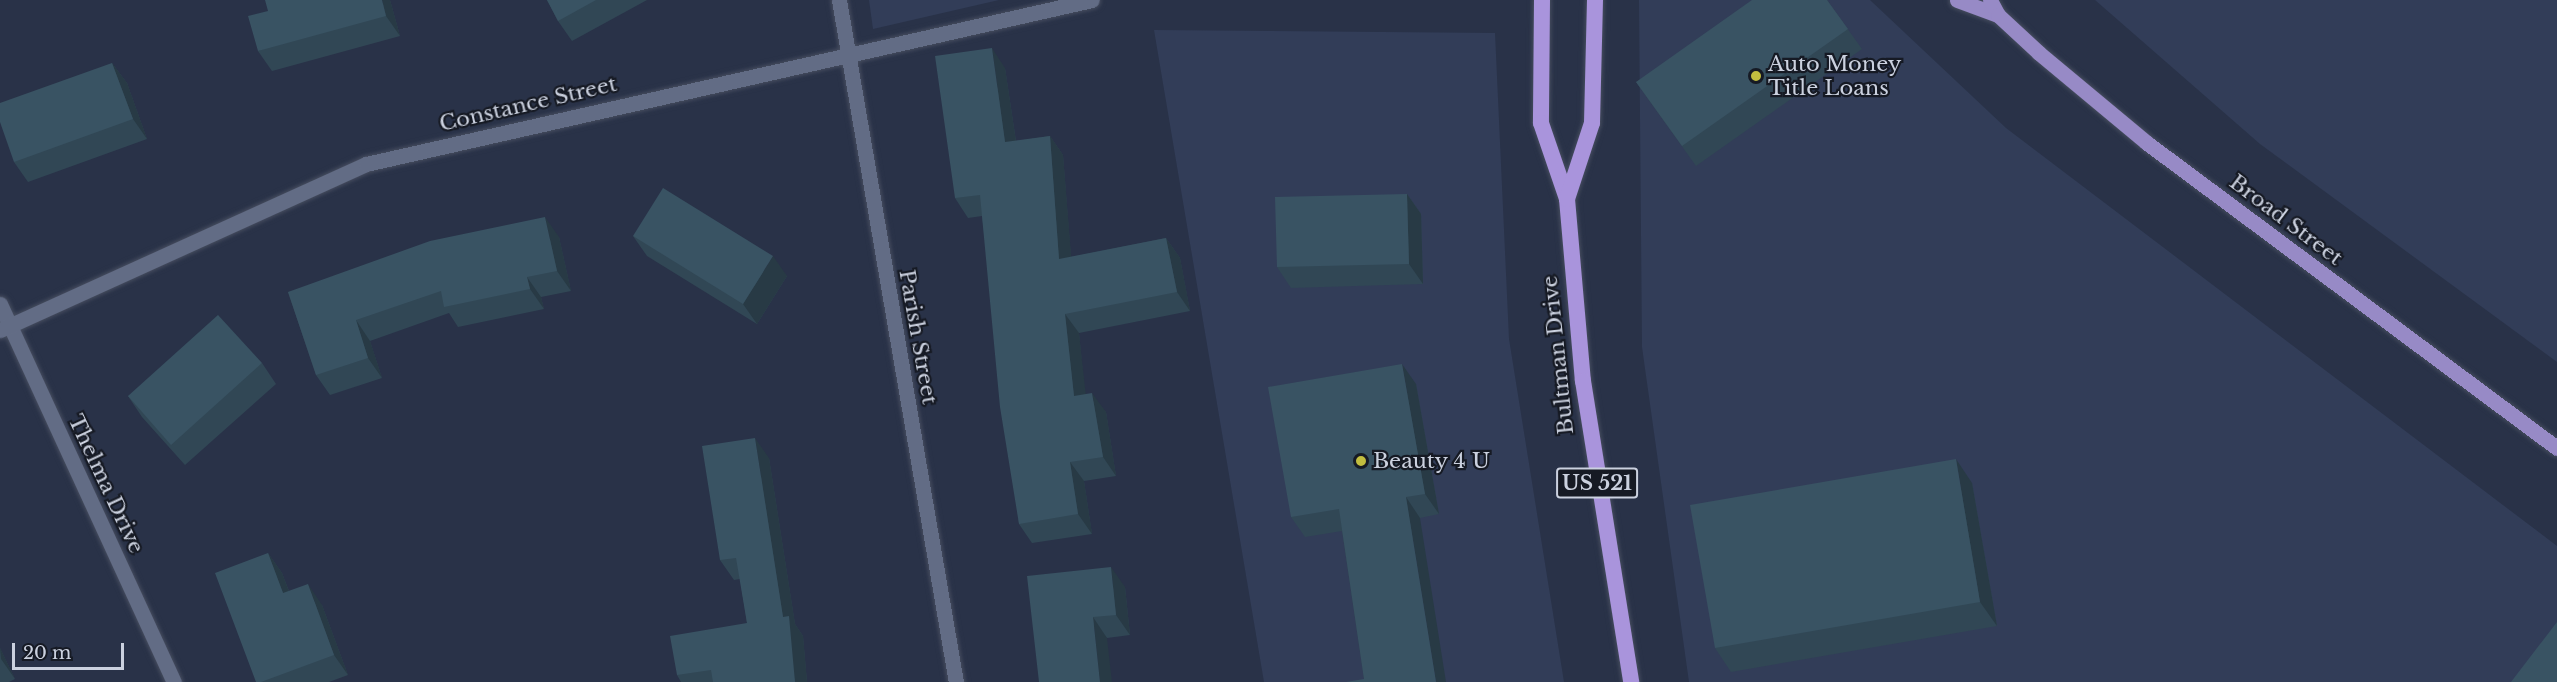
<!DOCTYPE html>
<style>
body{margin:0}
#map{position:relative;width:2557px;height:682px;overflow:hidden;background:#293248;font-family:"Libre Baskerville",serif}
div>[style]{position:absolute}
.built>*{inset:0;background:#323d58}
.roads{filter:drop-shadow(0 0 2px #464d5f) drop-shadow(0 0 2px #464d5f)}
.minor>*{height:15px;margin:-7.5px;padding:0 7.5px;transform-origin:7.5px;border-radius:7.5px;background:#626c85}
.primary>*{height:15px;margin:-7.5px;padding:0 7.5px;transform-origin:7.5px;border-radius:7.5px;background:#978ac6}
.trunk>*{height:16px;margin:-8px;padding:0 8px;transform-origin:8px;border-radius:8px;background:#a994dc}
.wall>*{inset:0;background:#314755}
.shaded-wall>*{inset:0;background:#283a45}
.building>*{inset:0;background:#395363}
.dots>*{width:16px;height:16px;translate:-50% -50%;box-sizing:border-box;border:3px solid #161a24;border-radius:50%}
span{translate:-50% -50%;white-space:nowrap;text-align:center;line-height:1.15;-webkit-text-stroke:4.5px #161a24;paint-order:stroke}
.shield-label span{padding:2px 4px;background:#161a24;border:2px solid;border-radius:4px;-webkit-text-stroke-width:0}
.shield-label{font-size:20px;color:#cbd1df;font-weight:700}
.poi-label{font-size:21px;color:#cbd1df}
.left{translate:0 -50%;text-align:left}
.street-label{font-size:21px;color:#cbd1df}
.scale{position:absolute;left:12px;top:643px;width:112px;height:27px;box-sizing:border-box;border:3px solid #cbd1df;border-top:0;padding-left:8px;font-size:18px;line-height:21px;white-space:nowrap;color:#cbd1df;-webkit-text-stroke:4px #161a24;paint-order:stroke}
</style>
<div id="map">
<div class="built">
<div style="clip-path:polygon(869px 0,999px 0,873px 29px)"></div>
<div style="clip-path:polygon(1639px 0,1870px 0,2006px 128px,2557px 546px,2557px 682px,1689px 682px,1642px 347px)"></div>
<div style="clip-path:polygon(2095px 0,2557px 0,2557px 362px,2260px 144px)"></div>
<div style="clip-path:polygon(1154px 30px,1495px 33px,1509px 339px,1564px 682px,1264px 682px)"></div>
</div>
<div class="roads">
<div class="minor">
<div style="left:839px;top:0;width:692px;rotate:80.27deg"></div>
<div style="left:0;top:304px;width:416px;rotate:65.3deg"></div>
<div style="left:0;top:330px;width:402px;rotate:-24.4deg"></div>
<div style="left:366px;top:164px;width:744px;rotate:-12.73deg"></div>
</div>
<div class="primary">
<div style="left:1957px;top:0;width:44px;rotate:20.1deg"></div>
<div style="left:1990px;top:0;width:17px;rotate:62deg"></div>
<div style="left:1998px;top:15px;width:56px;rotate:42.8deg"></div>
<div style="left:2039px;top:53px;width:141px;rotate:39.8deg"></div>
<div style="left:2147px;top:143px;width:511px;rotate:36.65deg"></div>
</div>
<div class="trunk">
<div style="left:1542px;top:0;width:123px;rotate:90.5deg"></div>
<div style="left:1541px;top:123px;width:80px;rotate:71.1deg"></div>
<div style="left:1567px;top:199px;width:183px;rotate:85deg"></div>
<div style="left:1583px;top:381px;width:305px;rotate:80.9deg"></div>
<div style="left:1567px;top:199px;width:80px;rotate:-71.8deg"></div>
<div style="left:1592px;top:123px;width:123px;rotate:-88.6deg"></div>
</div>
</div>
<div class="wall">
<div style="clip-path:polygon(390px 0,400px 36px,272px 71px,258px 51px)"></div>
<div style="clip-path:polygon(547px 0,647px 0,572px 41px,558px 21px)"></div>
<div style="clip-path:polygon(1827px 0,1862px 49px,1696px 166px,1636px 82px)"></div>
<div style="clip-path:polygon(112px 63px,127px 83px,147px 139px,28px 182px,14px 162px)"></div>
<div style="clip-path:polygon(1005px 68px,1016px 141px,1050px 136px,1063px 155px,1071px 257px,1166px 238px,1180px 258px,1190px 311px,1079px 333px,1085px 394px,1106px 412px,1116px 476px,1084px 481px,1092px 534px,1032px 543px,1019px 524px,982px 216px,968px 218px,955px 198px)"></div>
<div style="clip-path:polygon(1407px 194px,1421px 214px,1423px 284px,1291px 288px,1277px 267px)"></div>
<div style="clip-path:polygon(633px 236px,787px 276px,757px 324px,647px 256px)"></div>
<div style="clip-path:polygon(559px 237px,571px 291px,541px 297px,544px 309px,458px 327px,449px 313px,370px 341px,382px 378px,330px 395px,316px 375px,288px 292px)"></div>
<div style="clip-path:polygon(262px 363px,276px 384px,185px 465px,142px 417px,128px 396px)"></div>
<div style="clip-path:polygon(1416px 384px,1439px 514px,1420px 518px,1364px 679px,1342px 531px,1305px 537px,1291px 517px)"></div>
<div style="clip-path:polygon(769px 458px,795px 624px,803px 636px,807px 682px,681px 682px,677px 675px,747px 623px,740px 579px,734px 580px,720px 560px)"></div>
<div style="clip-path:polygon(1972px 483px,1997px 626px,1731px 672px,1715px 648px)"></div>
<div style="clip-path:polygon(268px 553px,282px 573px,289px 591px,322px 605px,348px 675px,329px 682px,256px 682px)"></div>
<div style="clip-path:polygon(1027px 576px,1125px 587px,1130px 635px,1107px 638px)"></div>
<div style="clip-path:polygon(0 648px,15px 679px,9px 682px,0 682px)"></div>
</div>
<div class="shaded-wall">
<div style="clip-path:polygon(382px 0,390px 0,400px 36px,386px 16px)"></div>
<div style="clip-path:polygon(992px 48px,1005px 68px,1019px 162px,1005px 142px)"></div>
<div style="clip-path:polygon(112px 63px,127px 83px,147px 139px,133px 119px)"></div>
<div style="clip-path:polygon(1050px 136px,1063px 155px,1073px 279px,1059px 259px)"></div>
<div style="clip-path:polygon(1407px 194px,1421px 214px,1423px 284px,1409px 264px)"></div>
<div style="clip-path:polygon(545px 217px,559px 237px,571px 291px,557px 271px)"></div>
<div style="clip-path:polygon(1166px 238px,1180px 258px,1190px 311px,1177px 292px)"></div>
<div style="clip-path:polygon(773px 256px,787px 276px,757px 324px,743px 304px)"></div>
<div style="clip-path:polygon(527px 277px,541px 297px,544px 309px,530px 289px)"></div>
<div style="clip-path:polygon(1065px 314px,1079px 333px,1088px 415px,1074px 396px)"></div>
<div style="clip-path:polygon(356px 320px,370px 341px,382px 378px,368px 358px)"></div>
<div style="clip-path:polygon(1402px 364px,1416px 384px,1439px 514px,1425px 494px)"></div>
<div style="clip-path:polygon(1092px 393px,1106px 412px,1116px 476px,1103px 457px)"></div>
<div style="clip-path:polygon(755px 438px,769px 458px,795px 624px,803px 636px,807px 682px,795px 682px,783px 617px)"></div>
<div style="clip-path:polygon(1956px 459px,1972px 483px,1997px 626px,1980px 602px)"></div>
<div style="clip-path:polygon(1070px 462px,1084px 481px,1092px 534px,1078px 514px)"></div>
<div style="clip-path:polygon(1406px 497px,1420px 518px,1446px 682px,1436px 682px)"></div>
<div style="clip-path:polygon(268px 553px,282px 573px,297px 613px,283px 593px)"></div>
<div style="clip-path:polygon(1111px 567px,1125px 587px,1130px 635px,1116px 615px)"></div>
<div style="clip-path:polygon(308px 584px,322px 605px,348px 675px,334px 655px)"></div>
<div style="clip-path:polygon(1093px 617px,1107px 638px,1112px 682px,1100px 682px)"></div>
<div style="clip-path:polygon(0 648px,15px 679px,1px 659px)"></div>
</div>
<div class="building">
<div style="clip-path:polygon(265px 0,382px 0,386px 16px,258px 51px,248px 16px,268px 11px)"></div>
<div style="clip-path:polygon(547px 0,596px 0,558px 21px)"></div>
<div style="clip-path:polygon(1752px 0,1827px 0,1848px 29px,1682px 146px,1636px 82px)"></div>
<div style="clip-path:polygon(992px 48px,1005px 142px,1050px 136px,1059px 259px,1166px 238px,1177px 292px,1065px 314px,1074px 396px,1092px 393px,1103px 457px,1070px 462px,1078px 514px,1019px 524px,1000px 407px,980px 195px,955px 198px,935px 56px)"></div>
<div style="clip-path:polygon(112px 63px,133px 119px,14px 162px,0 122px,0 103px)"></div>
<div style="clip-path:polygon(663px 188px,773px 256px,743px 304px,633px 236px)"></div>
<div style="clip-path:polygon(1407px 194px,1409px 264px,1277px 267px,1275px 197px)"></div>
<div style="clip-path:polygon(545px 217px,557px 271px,527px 277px,530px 289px,444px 307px,441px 291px,356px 320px,368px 358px,316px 375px,288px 292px,430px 241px)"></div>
<div style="clip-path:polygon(218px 315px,262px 363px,171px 445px,128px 396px)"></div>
<div style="clip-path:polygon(1402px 364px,1425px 494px,1406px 497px,1436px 682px,1346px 682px,1364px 679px,1339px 509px,1291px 517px,1268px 387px)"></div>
<div style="clip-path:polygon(755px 438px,783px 617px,789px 616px,795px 682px,713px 682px,711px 670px,677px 675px,670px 636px,747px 623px,736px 558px,720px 560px,702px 446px)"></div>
<div style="clip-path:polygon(1956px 459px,1980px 602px,1715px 648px,1690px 505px)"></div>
<div style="clip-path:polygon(268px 553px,283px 593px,308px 584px,334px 655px,261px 682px,256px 682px,215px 573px)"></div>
<div style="clip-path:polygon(1111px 567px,1116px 615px,1093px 617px,1100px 682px,1039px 682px,1027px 576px)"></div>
<div style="clip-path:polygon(2557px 622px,2557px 682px,2511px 682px)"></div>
</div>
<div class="dots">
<div style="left:1756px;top:76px;background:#c2bd3f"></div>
<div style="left:1361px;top:461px;background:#c2bd3f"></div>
</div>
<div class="shield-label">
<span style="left:1597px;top:483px">US 521</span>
</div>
<div class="poi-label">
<span class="left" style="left:1768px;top:76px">Auto Money<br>Title Loans</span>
<span class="left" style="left:1373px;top:461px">Beauty 4 U</span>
</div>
<div class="street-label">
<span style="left:528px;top:104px;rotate:-13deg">Constance Street</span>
<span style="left:2286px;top:220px;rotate:37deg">Broad Street</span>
<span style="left:918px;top:337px;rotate:80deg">Parish Street</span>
<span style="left:1558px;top:355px;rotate:-96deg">Bultman Drive</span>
<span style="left:106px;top:484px;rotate:65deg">Thelma Drive</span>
</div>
<div class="scale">20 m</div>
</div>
